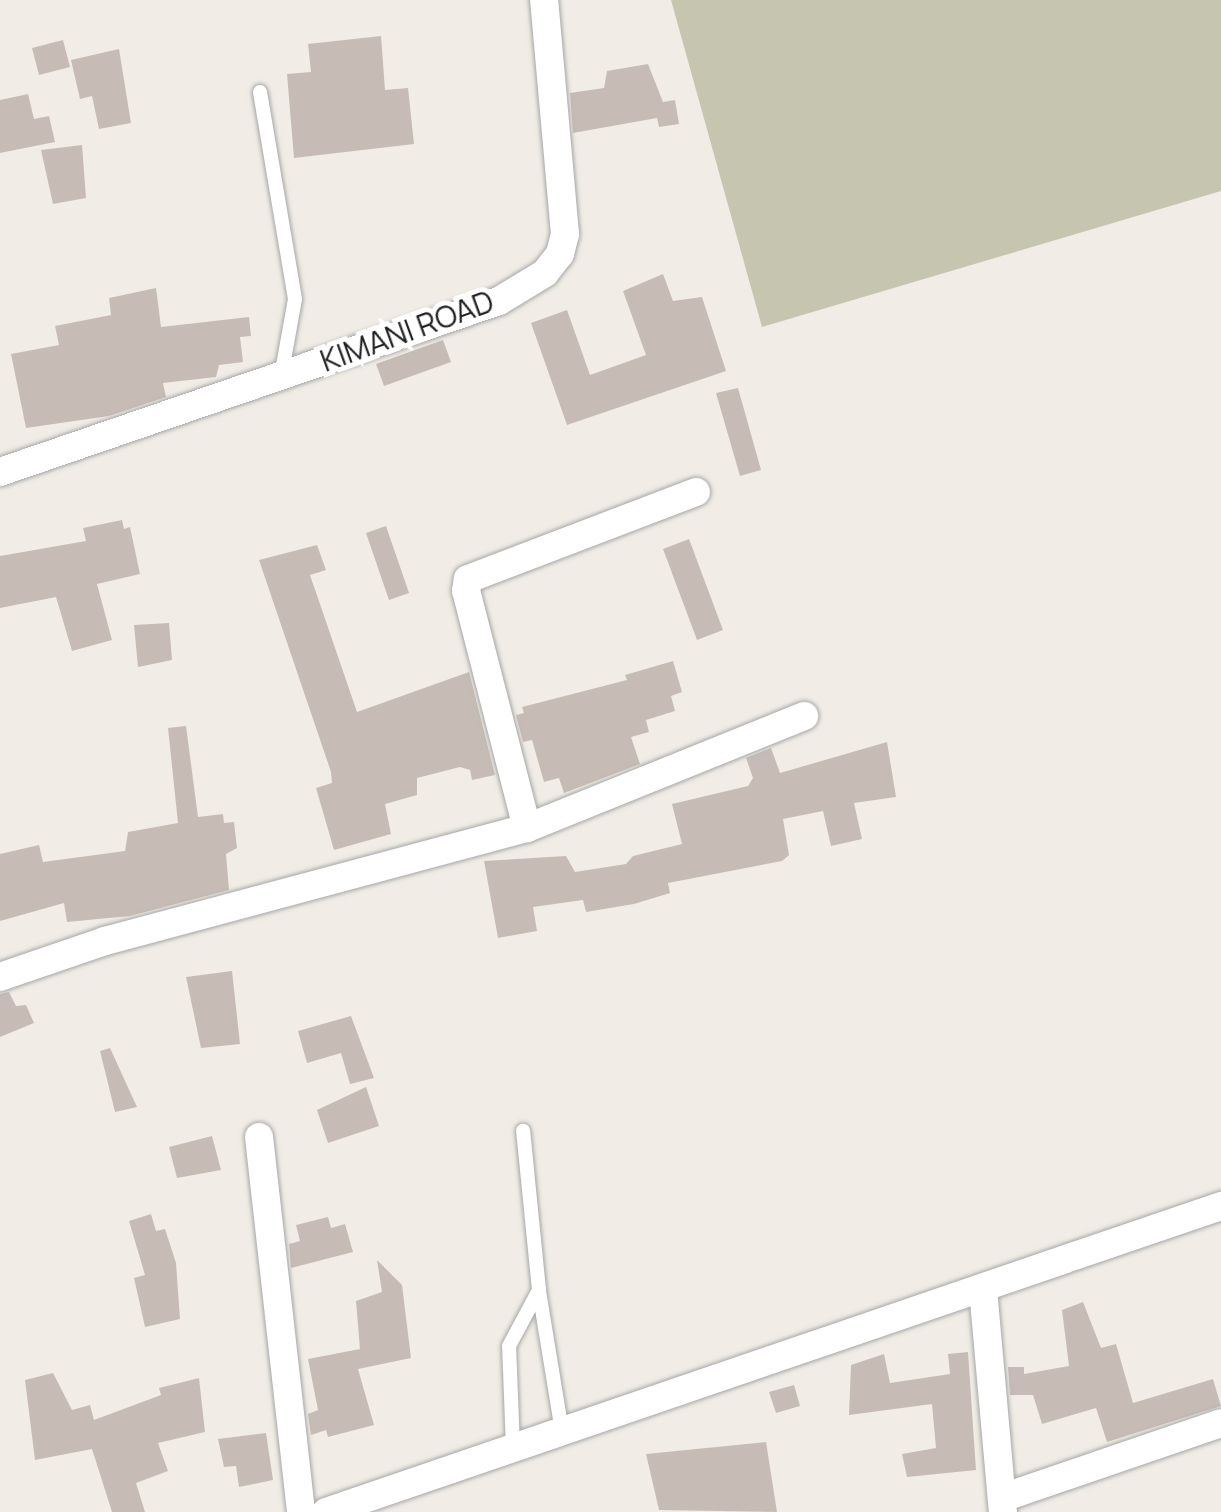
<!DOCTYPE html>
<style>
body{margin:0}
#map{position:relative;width:1221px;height:1512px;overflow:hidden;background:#f1ede6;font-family:Manrope,sans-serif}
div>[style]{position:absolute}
.construction>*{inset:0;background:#c6c5b0}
.building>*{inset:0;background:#c6bcb5}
.roads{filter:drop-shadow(0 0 2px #a7a7a7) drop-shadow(0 0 2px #a7a7a7)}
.service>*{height:14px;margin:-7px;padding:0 7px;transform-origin:7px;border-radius:7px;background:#fff}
.minor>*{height:28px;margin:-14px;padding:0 14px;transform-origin:14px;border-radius:14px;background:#fff}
span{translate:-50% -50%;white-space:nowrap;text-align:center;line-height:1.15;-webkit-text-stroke:10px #fff;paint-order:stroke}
.street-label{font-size:30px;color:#202020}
</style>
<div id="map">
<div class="construction">
<div style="clip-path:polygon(671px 0,1221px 0,1221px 191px,762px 327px)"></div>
</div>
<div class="building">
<div style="clip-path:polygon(381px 36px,385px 90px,408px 88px,414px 144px,294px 158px,287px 74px,311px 72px,308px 44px)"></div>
<div style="clip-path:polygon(63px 40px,70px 67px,39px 75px,32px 48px)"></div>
<div style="clip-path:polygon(119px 49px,131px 123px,99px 129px,92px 96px,80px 99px,71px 60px)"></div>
<div style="clip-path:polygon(648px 64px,663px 102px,675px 100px,679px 124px,659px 127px,657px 118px,573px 133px,570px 93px,604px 88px,607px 71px)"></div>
<div style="clip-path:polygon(28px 94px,34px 119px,49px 116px,55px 142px,0 153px,0 100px)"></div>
<div style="clip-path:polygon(82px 145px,86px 198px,53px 204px,41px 150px)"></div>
<div style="clip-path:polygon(663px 274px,673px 301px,702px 297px,726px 371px,567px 425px,531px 323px,567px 310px,590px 375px,646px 355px,623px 291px)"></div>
<div style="clip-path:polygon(156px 288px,161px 327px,249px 317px,251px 336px,240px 337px,243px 362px,219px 365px,216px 377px,163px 383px,166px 397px,109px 416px,26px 428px,11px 354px,59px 345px,55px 326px,111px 315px,109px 298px)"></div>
<div style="clip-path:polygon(443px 340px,451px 362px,384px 386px,376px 364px)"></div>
<div style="clip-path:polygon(738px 388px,761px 470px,740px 476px,716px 393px)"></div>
<div style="clip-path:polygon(122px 520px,124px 529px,130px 527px,140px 574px,97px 584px,112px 640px,72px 651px,56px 597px,0 608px,0 556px,86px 541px,83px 528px)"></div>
<div style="clip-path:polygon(386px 526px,409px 593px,389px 600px,366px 533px)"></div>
<div style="clip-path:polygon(689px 539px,723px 630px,697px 640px,663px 549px)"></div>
<div style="clip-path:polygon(317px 545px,326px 570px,310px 575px,357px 712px,469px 672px,495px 775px,472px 780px,470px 770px,460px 767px,417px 778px,417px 795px,385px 804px,391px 834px,334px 850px,316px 788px,332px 783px,331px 772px,259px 560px)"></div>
<div style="clip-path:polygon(169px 623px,172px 660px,138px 667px,134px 625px)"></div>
<div style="clip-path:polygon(673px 661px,682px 692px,671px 696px,675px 711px,646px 720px,649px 732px,631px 737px,640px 764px,564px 793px,559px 778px,544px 782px,532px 740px,523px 742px,516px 715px,524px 713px,522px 707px,627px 680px,625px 675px)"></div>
<div style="clip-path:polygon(186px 726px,198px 817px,223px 814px,224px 823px,234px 822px,237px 848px,226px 854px,229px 890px,130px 916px,67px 922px,64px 903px,0 921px,0 854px,39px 845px,43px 862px,125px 851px,128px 832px,178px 823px,168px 728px)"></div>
<div style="clip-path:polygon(887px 742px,896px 797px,854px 803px,862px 839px,831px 846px,823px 811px,783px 819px,789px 855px,782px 861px,668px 883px,670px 893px,634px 904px,586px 912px,583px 900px,533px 907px,537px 931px,498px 938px,484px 861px,566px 856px,575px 872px,626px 864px,633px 856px,682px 844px,672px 804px,748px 786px,753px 778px,746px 758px,771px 748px,780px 773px)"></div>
<div style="clip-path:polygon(232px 971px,240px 1044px,201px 1048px,186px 977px)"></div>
<div style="clip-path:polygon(9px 992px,16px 1006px,26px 1005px,34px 1023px,0 1037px,0 994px)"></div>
<div style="clip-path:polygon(351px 1016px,374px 1078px,350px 1084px,341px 1053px,307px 1063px,298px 1031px)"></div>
<div style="clip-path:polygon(110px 1048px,137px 1107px,115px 1112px,100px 1051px)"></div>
<div style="clip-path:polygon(366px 1087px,379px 1126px,328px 1143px,317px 1110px)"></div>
<div style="clip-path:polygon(212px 1136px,221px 1170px,177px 1178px,169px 1147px)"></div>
<div style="clip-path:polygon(151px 1214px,156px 1231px,165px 1229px,176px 1263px,180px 1319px,145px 1327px,134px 1278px,145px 1275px,129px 1221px)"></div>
<div style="clip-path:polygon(328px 1217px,331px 1228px,345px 1224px,353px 1252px,291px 1268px,289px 1244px,300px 1241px,296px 1225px)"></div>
<div style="clip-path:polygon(377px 1260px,402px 1285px,411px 1358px,358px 1369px,374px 1425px,328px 1437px,326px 1430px,311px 1435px,308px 1414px,318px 1410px,308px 1359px,360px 1349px,356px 1301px,382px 1292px)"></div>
<div style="clip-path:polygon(1083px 1302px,1101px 1348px,1116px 1344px,1133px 1403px,1213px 1379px,1221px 1406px,1107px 1442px,1096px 1408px,1042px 1424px,1033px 1395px,1010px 1395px,1008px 1367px,1024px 1367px,1024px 1374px,1069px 1366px,1062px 1310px)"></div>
<div style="clip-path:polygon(968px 1352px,976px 1470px,907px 1477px,902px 1454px,936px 1448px,932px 1404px,849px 1415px,851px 1365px,884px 1354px,890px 1383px,950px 1374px,948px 1354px)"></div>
<div style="clip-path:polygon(53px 1373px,72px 1410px,90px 1405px,94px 1420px,161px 1395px,159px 1388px,199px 1378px,205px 1432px,158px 1443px,168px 1471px,136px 1483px,145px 1512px,112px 1512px,92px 1449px,35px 1460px,25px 1380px)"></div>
<div style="clip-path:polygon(794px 1385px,800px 1406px,776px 1413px,769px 1392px)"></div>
<div style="clip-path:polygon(266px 1433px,273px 1480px,239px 1487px,236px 1466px,224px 1467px,218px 1439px)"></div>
<div style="clip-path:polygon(766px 1442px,777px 1512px,659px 1510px,646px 1454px)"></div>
</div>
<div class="roads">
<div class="service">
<div style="left:260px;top:92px;width:210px;rotate:80.4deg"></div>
<div style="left:295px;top:299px;width:79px;rotate:100.2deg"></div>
<div style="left:539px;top:1291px;width:143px;rotate:80.7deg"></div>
<div style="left:513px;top:1448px;width:102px;rotate:-92.2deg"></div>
<div style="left:509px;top:1346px;width:64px;rotate:-61.8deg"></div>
<div style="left:539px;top:1290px;width:160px;rotate:-95.7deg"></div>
</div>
<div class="minor">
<div style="left:0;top:472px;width:527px;rotate:-18.92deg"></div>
<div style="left:499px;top:301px;width:54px;rotate:-31.3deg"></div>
<div style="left:545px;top:273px;width:24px;rotate:-52deg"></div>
<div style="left:560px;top:254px;width:21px;rotate:-76deg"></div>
<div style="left:565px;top:234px;width:235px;rotate:-95.1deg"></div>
<div style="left:527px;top:828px;width:245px;rotate:-104.4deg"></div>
<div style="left:466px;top:591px;width:12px;rotate:-81deg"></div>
<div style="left:468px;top:579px;width:244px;rotate:-20.9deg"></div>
<div style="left:0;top:977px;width:111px;rotate:-18.9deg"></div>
<div style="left:105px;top:941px;width:437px;rotate:-15deg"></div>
<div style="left:527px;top:828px;width:299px;rotate:-22deg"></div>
<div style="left:259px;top:1137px;width:377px;rotate:83.6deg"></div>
<div style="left:983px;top:1289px;width:224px;rotate:84.9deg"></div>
<div style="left:1002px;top:1498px;width:231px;rotate:-18.9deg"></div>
<div style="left:326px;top:1512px;width:946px;rotate:-18.88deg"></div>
</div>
</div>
<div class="street-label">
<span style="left:407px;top:331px;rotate:-20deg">KIMANI ROAD</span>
</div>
</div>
